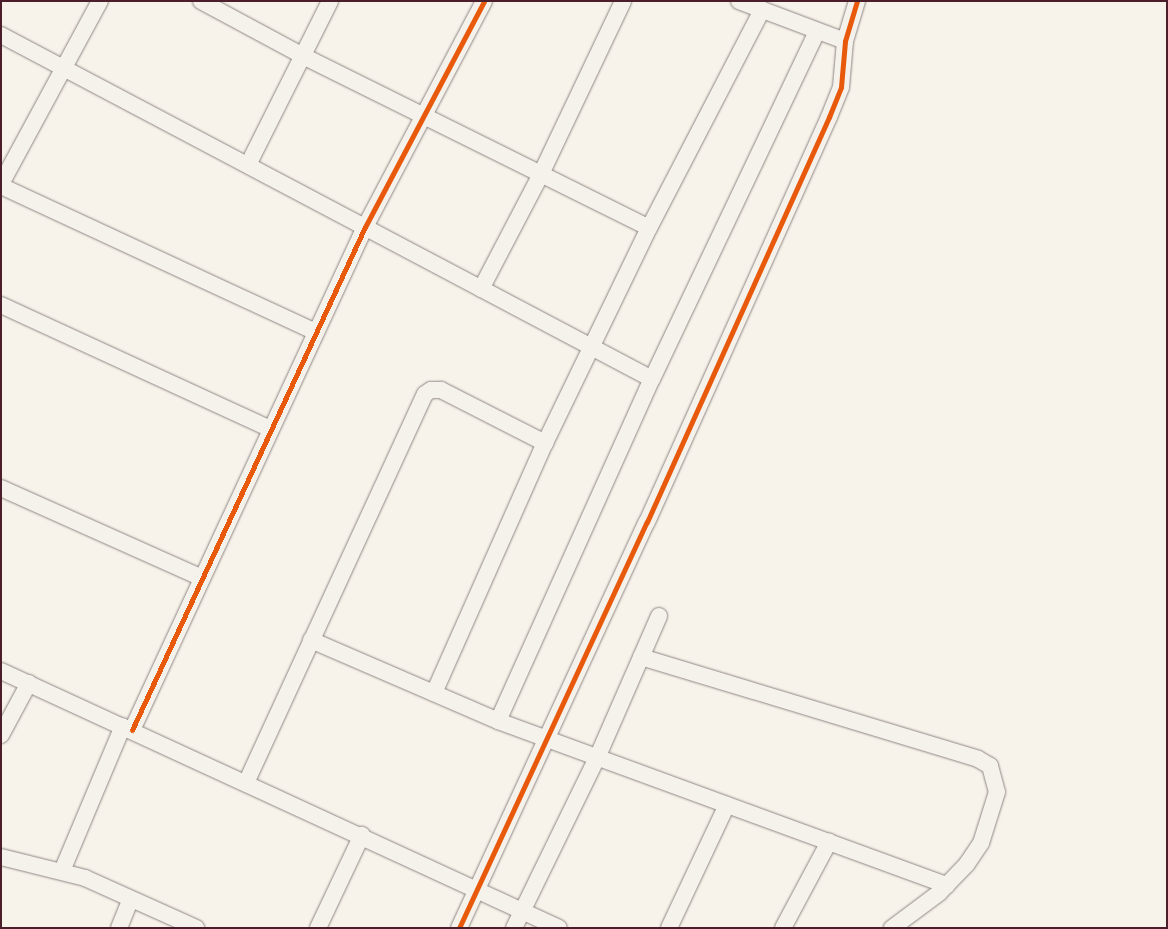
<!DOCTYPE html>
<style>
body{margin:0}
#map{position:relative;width:1168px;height:929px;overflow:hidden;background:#f7f3ea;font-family:Caveat,sans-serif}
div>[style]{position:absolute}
.roads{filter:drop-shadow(0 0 1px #908684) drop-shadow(0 0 1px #908684)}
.street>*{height:16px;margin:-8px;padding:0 8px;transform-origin:8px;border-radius:8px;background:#f5f2ec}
.cycleway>*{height:5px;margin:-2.5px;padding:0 2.5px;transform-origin:2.5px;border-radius:2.5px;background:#e8590c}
span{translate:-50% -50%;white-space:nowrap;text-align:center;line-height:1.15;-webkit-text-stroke:5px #fcf5e5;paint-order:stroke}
.frame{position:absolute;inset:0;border:2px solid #4a1f2b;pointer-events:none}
</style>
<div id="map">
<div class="roads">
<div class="street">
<div style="left:201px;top:1px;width:116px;rotate:28.3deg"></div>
<div style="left:303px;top:56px;width:386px;rotate:26.4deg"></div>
<div style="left:739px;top:1px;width:113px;rotate:20.7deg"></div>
<div style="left:1px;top:35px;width:736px;rotate:27.85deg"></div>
<div style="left:248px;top:165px;width:183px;rotate:-63.4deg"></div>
<div style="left:1px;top:184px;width:208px;rotate:-61.6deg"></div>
<div style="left:1px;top:186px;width:347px;rotate:24.9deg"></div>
<div style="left:481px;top:289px;width:130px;rotate:-62.4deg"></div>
<div style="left:541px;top:174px;width:191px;rotate:-64.6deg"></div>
<div style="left:1px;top:305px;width:296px;rotate:24.7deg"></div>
<div style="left:1px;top:488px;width:220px;rotate:24.1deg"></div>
<div style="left:311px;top:640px;width:204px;rotate:23.4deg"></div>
<div style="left:498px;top:721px;width:478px;rotate:20.1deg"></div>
<div style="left:641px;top:657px;width:352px;rotate:16.8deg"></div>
<div style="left:978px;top:759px;width:14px;rotate:30deg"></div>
<div style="left:990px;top:766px;width:27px;rotate:75deg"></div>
<div style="left:997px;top:792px;width:53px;rotate:107.4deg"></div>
<div style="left:981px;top:843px;width:25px;rotate:124deg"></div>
<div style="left:967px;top:864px;width:40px;rotate:134deg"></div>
<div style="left:939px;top:893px;width:59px;rotate:143.3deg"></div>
<div style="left:1px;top:671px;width:614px;rotate:24.73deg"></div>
<div style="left:434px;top:693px;width:274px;rotate:-66.1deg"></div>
<div style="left:545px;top:443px;width:239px;rotate:-64.2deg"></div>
<div style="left:649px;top:228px;width:246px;rotate:-62.6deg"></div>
<div style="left:498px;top:721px;width:375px;rotate:-65.8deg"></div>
<div style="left:652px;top:379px;width:385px;rotate:-64.6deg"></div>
<div style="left:132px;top:730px;width:554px;rotate:-65.15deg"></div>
<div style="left:365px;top:227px;width:255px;rotate:-62.2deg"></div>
<div style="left:1px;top:735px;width:59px;rotate:-61.7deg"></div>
<div style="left:246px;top:783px;width:428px;rotate:-65.3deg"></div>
<div style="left:425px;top:394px;width:7px;rotate:-34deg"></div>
<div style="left:431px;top:390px;width:10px"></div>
<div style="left:441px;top:390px;width:117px;rotate:27deg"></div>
<div style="left:1px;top:857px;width:87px;rotate:14deg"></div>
<div style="left:85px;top:878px;width:122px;rotate:24.2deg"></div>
<div style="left:62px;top:871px;width:157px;rotate:-67.2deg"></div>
<div style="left:119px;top:928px;width:31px;rotate:-68deg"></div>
<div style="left:318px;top:928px;width:103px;rotate:-64.7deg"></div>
<div style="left:459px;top:928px;width:447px;rotate:-65.2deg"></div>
<div style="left:647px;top:522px;width:444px;rotate:-65.8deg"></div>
<div style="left:829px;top:117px;width:32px;rotate:-68deg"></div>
<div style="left:841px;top:87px;width:46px;rotate:-85deg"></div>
<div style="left:845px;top:41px;width:42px;rotate:-73.3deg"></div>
<div style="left:514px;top:928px;width:189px;rotate:-64deg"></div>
<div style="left:597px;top:758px;width:155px;rotate:-66.4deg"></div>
<div style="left:669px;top:928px;width:136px;rotate:-64.8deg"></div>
<div style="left:783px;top:928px;width:98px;rotate:-61.9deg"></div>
</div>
</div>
<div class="cycleway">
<div style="left:132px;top:730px;width:554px;rotate:-65.15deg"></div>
<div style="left:365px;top:227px;width:255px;rotate:-62.2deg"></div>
<div style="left:459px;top:928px;width:447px;rotate:-65.2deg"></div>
<div style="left:647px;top:522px;width:444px;rotate:-65.8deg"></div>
<div style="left:829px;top:117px;width:32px;rotate:-68deg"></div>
<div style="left:841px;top:87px;width:46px;rotate:-85deg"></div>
<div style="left:845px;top:41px;width:42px;rotate:-73.3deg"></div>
</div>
<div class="frame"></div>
</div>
